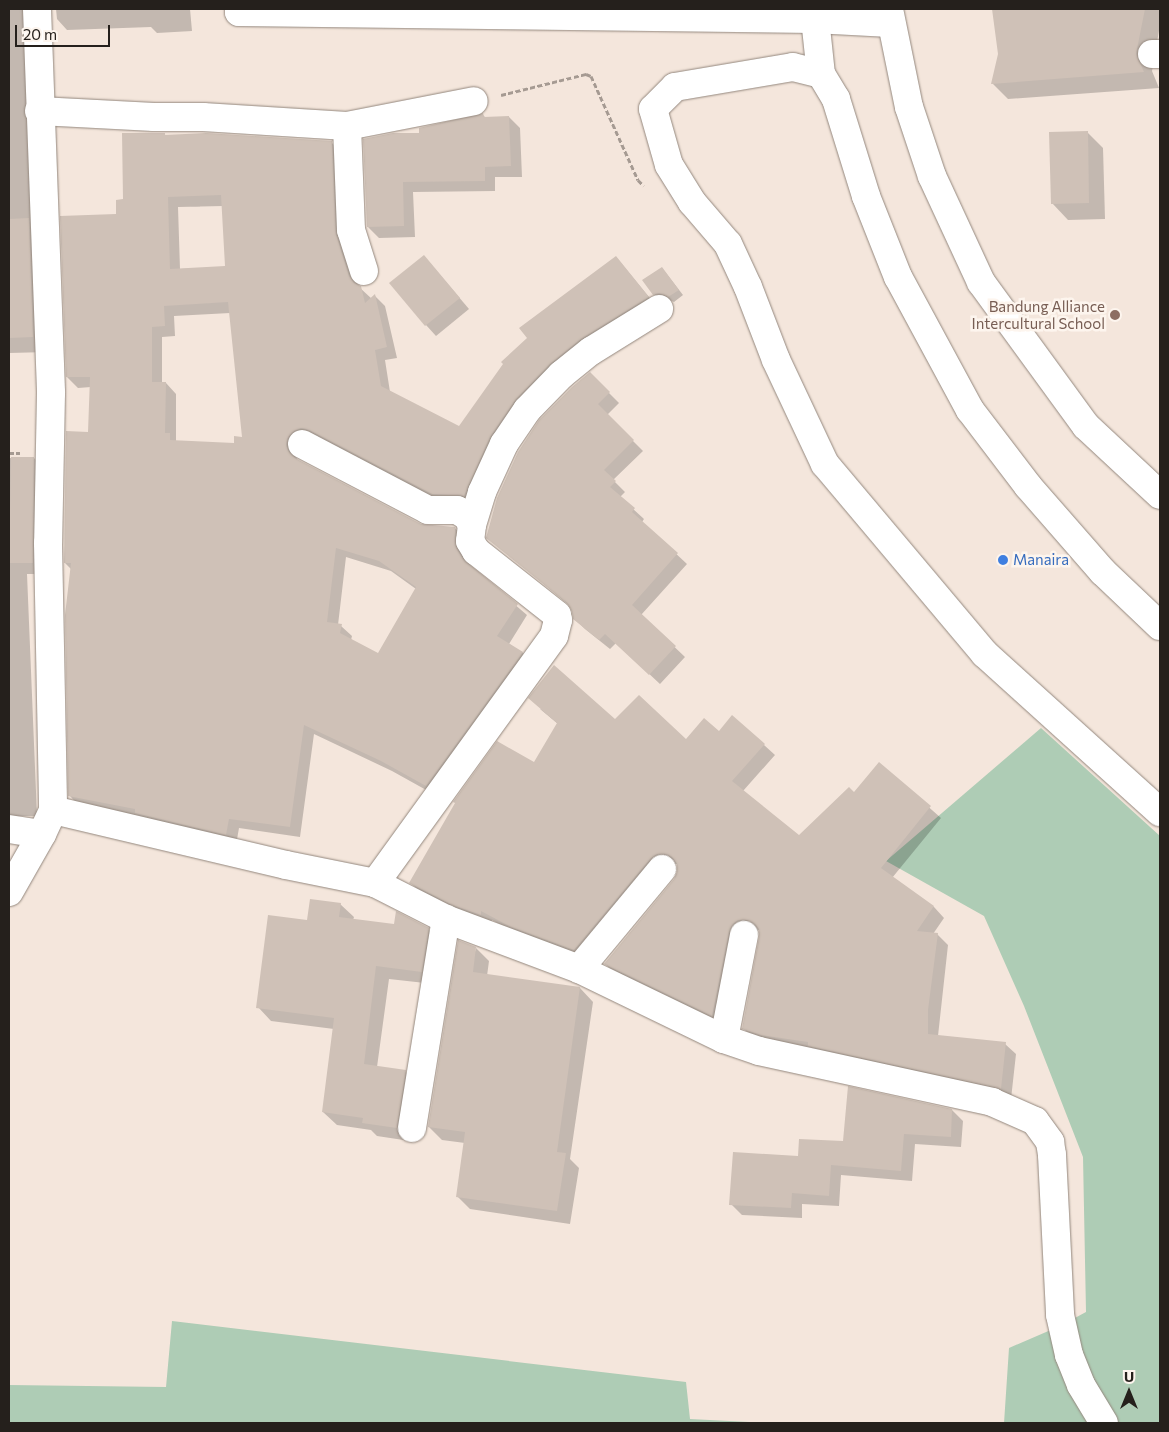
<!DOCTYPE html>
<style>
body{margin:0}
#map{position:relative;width:1169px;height:1432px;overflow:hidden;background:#f4e6dc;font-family:Commissioner,sans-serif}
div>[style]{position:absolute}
.green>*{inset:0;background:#aeccb5}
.shadow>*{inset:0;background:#0003}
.building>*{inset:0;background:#cfc1b7}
.path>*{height:3px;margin-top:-1.5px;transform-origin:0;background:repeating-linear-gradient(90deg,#a59a92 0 5px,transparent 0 7.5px)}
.roads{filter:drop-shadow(0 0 1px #93877d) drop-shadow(0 0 1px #93877d)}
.minor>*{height:28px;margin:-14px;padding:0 14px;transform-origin:14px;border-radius:14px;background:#fff}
.dots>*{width:14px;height:14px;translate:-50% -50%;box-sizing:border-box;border:2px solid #fdf5ee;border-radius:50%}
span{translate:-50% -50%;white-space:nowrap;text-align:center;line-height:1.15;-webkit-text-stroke:5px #fdf5ee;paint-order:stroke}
.education-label{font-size:15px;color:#785e54}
.right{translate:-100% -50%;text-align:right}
.shop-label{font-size:15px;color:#366cbe}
.left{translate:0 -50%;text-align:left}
.frame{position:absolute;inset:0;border:10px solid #25201c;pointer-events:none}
.north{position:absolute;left:1104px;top:1367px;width:50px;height:50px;-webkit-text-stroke:4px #fdf5ee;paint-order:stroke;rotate:0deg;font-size:14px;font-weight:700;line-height:20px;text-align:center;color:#25201c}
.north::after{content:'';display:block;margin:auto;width:18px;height:22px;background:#25201c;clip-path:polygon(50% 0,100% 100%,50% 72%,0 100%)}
.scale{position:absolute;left:15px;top:25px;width:95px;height:22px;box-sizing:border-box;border:2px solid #25201c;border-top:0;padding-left:6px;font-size:15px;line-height:18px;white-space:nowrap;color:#25201c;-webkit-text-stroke:4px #fdf5ee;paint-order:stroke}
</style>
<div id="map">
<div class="green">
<div style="clip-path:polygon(1041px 728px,1160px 836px,1160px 1423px,1004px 1423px,1009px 1348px,1060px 1326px,1086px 1312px,1083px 1157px,1024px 1006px,984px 916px,886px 861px)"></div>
<div style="clip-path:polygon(172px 1321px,686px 1382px,690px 1419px,769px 1423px,9px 1423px,9px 1385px,166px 1387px)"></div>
</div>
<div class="shadow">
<div style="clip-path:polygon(9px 9px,23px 9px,36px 22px,48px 352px,9px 353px)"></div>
<div style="clip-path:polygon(56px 9px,190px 9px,192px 31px,157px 33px,151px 27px,67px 30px,57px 19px)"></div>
<div style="clip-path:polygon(993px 9px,1160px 9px,1160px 25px,1152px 71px,1159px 88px,1008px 99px,992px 83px,999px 54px)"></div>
<div style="clip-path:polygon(483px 115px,486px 118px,509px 117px,520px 128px,522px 177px,495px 177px,495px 191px,413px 192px,415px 237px,379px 238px,368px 227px,421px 135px)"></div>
<div style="clip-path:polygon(1087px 132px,1103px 148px,1105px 219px,1068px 220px,1052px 203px)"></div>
<div style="clip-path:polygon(evenodd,164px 134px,167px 136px,331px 142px,342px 153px,346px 246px,359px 287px,372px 299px,375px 296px,385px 306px,397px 358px,385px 360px,390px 392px,460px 428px,616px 257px,658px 308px,560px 374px,475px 506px,444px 504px,296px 457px,298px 461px,420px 525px,455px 528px,465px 539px,466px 560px,471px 567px,527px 615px,509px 644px,523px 653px,533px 663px,437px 796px,392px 771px,314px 734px,300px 837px,239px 828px,236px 845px,80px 807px,70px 796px,71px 569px,65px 563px,90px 433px,91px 387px,78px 388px,67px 377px,118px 215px,164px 134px,223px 206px,226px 267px,180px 269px,178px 207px,223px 206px,164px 134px,230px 313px,243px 438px,235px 444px,176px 441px,176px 394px,166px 383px,162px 383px,162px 337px,175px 336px,174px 316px,230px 313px,164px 134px,346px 557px,391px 571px,416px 589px,379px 655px,351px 640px,352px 636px,341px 626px,338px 625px,346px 557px)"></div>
<div style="clip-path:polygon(424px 256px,469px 309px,436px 336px,426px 325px)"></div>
<div style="clip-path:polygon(662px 268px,683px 295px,674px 302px,665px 298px,659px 300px,654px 294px)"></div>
<div style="clip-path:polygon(590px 374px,619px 403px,607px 415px,643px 451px,613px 480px,625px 492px,620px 497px,644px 519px,642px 522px,687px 564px,641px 615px,685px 657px,660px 684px,616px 643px,610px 649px,585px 629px,574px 618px,570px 606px,488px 537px)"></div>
<div style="clip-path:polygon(9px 458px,34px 458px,45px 470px,44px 574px,27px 574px,37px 816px,9px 816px)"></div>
<div style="clip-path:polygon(540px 709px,615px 721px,686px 741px,719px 732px,764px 745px,775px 755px,743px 791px,799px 836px,854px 793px,880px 764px,941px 818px,892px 878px,934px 907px,944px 918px,933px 934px,937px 934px,948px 945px,938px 1036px,1005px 1044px,1016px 1054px,1011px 1099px,754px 1039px,743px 1028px,761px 938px,760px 930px,749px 931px,723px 1026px,616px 974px,605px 964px,675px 879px,679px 872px,677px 864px,668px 864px,585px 960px,523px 937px,492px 920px,491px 925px,421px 893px,411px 883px,534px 764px,558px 724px)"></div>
<div style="clip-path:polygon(340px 904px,354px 917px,353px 920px,428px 929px,441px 942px,434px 984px,389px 979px,377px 1067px,405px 1071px,418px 1084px,410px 1141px,377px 1136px,371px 1130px,337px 1125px,323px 1112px,334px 1029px,271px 1021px,258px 1007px,308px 921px)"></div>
<div style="clip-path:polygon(476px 948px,489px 961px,487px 976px,580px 988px,593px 1002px,570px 1159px,579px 1168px,570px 1224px,470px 1209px,457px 1196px,465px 1143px,442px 1140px,429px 1127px)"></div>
<div style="clip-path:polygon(952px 1110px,963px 1121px,961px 1147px,915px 1144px,912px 1181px,841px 1175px,839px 1206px,802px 1204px,802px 1218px,742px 1215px,731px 1204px,799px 1157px)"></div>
</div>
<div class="building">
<div style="clip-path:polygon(992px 9px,1145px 9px,1136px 54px,1144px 72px,991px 84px,998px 54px)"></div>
<div style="clip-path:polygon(483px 113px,484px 117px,509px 116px,511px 166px,485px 167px,485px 181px,403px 182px,404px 226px,367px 227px,363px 139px,393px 133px,419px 133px,419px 128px)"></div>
<div style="clip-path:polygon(1088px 131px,1089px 203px,1051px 204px,1049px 132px)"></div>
<div style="clip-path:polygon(evenodd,122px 133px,165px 133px,165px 135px,206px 133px,332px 141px,336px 234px,349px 276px,354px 283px,361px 286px,365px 303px,375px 294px,387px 347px,375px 350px,381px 386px,459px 426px,503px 364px,501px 362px,527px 338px,519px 328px,616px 256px,649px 297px,581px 339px,550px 364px,516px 399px,490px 437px,464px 496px,432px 494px,309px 430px,301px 428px,294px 431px,288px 437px,286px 445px,289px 452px,295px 458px,421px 524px,455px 527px,456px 548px,463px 559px,518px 604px,497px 636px,523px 652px,426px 786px,381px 761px,304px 725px,290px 827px,229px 819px,226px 835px,135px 813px,135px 809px,68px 796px,65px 615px,71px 563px,64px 563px,66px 431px,88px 432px,90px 377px,66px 377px,60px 216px,116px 214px,116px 200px,123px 199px,122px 133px,221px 195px,225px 266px,170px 269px,168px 197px,221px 195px,122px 133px,228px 302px,242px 437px,234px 436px,234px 443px,170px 440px,170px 433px,165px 433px,166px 382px,152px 382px,152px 327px,165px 326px,164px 306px,228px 302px,122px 133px,336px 548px,379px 561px,416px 587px,378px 653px,340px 633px,342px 624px,327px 622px,336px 548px)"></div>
<div style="clip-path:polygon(29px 218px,33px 337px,9px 338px,9px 219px)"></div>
<div style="clip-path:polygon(424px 255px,460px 298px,425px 326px,389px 283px)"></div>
<div style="clip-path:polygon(662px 267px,679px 290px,668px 297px,659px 293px,653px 295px,642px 280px)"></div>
<div style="clip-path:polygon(590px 372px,610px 392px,598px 404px,634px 440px,604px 470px,616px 481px,610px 487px,635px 508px,632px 512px,678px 553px,632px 605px,676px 646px,649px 675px,605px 634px,599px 640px,573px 619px,572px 611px,567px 603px,486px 538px,497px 498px,518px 452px,539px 420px,572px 387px)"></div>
<div style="clip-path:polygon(11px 457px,34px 457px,33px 563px,9px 563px)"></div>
<div style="clip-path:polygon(554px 665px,615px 719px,639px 695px,686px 739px,704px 718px,719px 731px,732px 715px,765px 744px,732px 781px,799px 835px,849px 787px,854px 792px,879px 762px,931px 806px,881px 868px,934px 906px,917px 931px,938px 933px,928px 1010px,928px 1034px,1006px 1042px,1001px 1089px,808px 1046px,808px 1042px,761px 1035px,742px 1029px,759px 937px,759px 929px,755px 924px,747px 920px,738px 920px,733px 924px,729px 932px,712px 1016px,604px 964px,674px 879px,677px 872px,677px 864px,672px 857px,665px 854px,657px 854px,650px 859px,574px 950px,511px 927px,481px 911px,481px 915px,452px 905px,409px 883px,455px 803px,453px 802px,497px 741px,534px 762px,557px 723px,528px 698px)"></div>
<div style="clip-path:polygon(310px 899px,341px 903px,339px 917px,394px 924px,396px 911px,429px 928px,422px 972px,376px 966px,364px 1064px,406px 1070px,397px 1128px,362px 1123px,363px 1118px,322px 1112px,334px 1018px,256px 1008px,268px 915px,307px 920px)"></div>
<div style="clip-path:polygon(458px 940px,476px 947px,473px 972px,580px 987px,557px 1152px,566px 1153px,557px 1211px,456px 1197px,465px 1132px,428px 1127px)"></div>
<div style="clip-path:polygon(848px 1086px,952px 1109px,951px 1137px,904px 1134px,901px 1171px,831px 1165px,829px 1196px,792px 1193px,791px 1208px,729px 1205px,733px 1152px,798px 1156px,799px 1139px,843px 1141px)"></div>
</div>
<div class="path">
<div style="left:501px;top:95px;width:88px;rotate:-13.9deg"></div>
<div style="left:586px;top:74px;width:5px;rotate:22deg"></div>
<div style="left:591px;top:76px;width:114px;rotate:65.7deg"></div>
<div style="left:638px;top:180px;width:8px;rotate:45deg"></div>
<div style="left:9px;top:453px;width:11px"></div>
</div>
<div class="roads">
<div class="minor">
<div style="left:37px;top:9px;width:384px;rotate:87.9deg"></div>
<div style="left:51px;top:393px;width:150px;rotate:91.1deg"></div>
<div style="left:48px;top:543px;width:267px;rotate:88.9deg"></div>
<div style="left:53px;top:810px;width:239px;rotate:13.3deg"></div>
<div style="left:286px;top:865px;width:91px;rotate:11.4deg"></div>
<div style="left:375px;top:883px;width:80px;rotate:26.9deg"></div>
<div style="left:446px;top:919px;width:142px;rotate:20.6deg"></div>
<div style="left:579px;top:969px;width:161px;rotate:25.8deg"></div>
<div style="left:724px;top:1039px;width:37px;rotate:19deg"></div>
<div style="left:759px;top:1051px;width:239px;rotate:12.3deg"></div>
<div style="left:992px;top:1102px;width:47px;rotate:23.8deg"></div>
<div style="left:1035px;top:1121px;width:26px;rotate:54deg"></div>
<div style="left:1050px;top:1142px;width:13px;rotate:81deg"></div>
<div style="left:1052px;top:1155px;width:160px;rotate:87.1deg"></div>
<div style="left:1060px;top:1315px;width:41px;rotate:77.3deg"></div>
<div style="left:1069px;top:1355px;width:32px;rotate:68deg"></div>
<div style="left:1081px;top:1385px;width:44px;rotate:58.8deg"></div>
<div style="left:239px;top:9px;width:3px;rotate:90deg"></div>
<div style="left:239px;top:12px;width:575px;rotate:0.7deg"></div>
<div style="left:814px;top:19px;width:76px;rotate:3deg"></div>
<div style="left:814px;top:9px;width:65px;rotate:83.9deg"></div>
<div style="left:889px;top:9px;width:100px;rotate:78.5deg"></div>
<div style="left:909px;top:107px;width:73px;rotate:71.6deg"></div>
<div style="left:932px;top:176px;width:117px;rotate:65.2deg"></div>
<div style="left:981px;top:282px;width:178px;rotate:53.9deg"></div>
<div style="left:1086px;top:426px;width:101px;rotate:43deg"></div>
<div style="left:1152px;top:54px;width:8px"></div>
<div style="left:39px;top:111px;width:115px;rotate:3deg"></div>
<div style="left:154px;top:117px;width:49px"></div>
<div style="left:203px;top:117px;width:144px;rotate:3.6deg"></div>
<div style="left:347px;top:126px;width:129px;rotate:-11.1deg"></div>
<div style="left:347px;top:126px;width:104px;rotate:87.8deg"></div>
<div style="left:351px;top:230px;width:43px;rotate:72.4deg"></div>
<div style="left:302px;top:444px;width:142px;rotate:27.6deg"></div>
<div style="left:428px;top:510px;width:29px"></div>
<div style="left:457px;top:510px;width:12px;rotate:31deg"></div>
<div style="left:467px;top:516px;width:10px;rotate:61deg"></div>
<div style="left:472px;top:525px;width:16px;rotate:97deg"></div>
<div style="left:470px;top:541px;width:12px;rotate:59deg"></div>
<div style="left:476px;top:551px;width:103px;rotate:38.3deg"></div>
<div style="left:557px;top:615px;width:5px;rotate:79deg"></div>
<div style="left:558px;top:620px;width:16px;rotate:104deg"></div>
<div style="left:554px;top:636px;width:305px;rotate:125.9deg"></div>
<div style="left:472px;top:525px;width:34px;rotate:-73deg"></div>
<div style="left:482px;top:492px;width:53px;rotate:-65.4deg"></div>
<div style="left:504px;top:444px;width:41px;rotate:-55.9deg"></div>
<div style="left:527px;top:410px;width:49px;rotate:-45.8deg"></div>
<div style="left:561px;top:375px;width:38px;rotate:-39deg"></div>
<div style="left:591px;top:351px;width:80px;rotate:-31.7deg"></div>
<div style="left:1160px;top:626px;width:79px;rotate:-136.5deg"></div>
<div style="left:1103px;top:572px;width:114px;rotate:-131.1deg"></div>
<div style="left:1028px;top:486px;width:96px;rotate:-127.3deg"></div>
<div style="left:970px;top:410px;width:151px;rotate:-118.4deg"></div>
<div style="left:898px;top:277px;width:87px;rotate:-111.6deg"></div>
<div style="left:866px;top:196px;width:102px;rotate:-107.2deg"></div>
<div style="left:836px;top:99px;width:29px;rotate:-121deg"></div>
<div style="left:821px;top:74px;width:29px;rotate:-166deg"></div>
<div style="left:793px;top:67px;width:120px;rotate:170.4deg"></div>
<div style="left:675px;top:87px;width:31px;rotate:135deg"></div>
<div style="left:653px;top:109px;width:58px;rotate:74.1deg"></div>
<div style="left:669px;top:165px;width:44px;rotate:58.1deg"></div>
<div style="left:692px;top:202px;width:55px;rotate:49.4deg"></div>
<div style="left:728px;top:244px;width:47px;rotate:65.1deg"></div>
<div style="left:748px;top:287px;width:78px;rotate:69deg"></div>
<div style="left:776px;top:360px;width:115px;rotate:64.8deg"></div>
<div style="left:825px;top:464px;width:248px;rotate:49.9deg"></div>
<div style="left:985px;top:654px;width:236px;rotate:42.1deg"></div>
<div style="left:9px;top:829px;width:33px;rotate:9deg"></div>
<div style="left:9px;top:892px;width:67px;rotate:-60.4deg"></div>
<div style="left:42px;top:834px;width:26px;rotate:-65deg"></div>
<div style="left:579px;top:969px;width:130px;rotate:-50.3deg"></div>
<div style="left:724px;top:1039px;width:106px;rotate:-79.1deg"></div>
<div style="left:412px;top:1128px;width:212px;rotate:-80.8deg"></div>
</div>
</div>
<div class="dots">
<div style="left:1115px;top:315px;background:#8d6e63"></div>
<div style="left:1003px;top:560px;background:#3f7fe0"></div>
</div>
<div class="education-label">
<span class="right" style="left:1105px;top:315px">Bandung Alliance<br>Intercultural School</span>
</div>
<div class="shop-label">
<span class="left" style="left:1013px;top:560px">Manaira</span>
</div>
<div class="frame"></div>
<div class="north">U</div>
<div class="scale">20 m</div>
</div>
